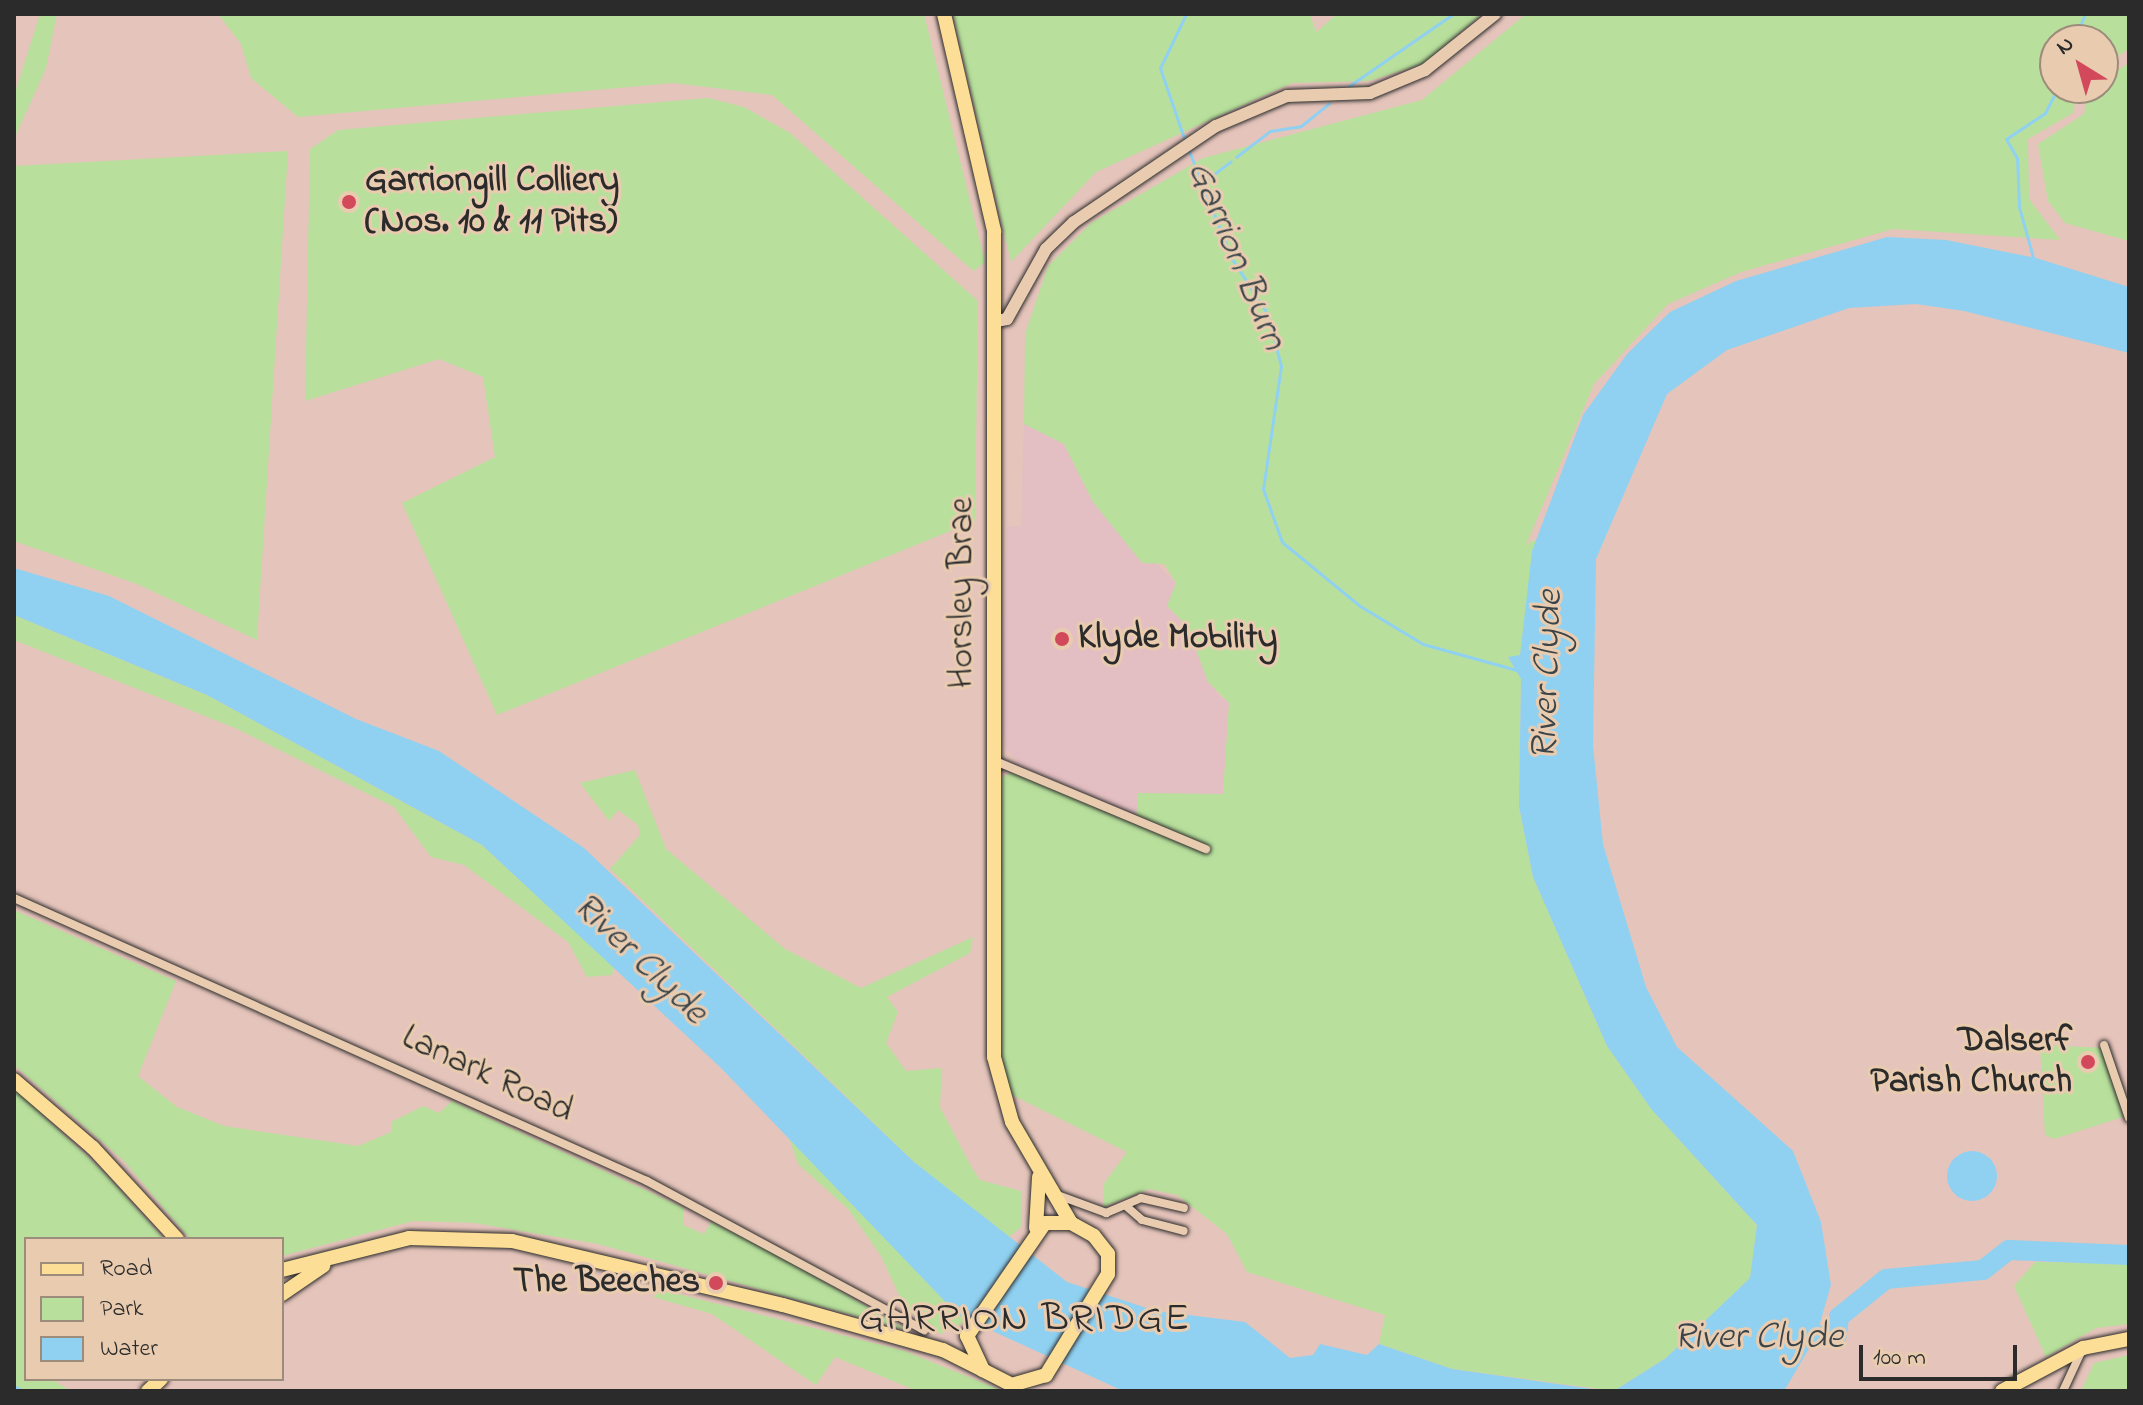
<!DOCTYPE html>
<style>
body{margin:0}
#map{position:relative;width:2143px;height:1405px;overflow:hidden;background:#e5c4bb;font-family:"Indie Flower",sans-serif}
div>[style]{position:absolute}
.built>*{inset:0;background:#e3bec2}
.green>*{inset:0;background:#b8e09c}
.water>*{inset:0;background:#90d1f1}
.round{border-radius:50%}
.stream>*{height:3px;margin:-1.5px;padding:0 1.5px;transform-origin:1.5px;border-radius:1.5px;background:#90d1f1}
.river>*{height:20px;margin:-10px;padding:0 10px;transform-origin:10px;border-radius:10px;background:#90d1f1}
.roads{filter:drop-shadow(0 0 2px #2b2b2b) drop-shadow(0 0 2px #2b2b2b)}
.street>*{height:8px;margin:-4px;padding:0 4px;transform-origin:4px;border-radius:4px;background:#e9ccb0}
.secondary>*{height:12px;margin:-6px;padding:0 6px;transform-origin:6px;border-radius:6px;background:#e9ccb0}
.primary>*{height:14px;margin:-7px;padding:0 7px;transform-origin:7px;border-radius:7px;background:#fcde96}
.dots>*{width:22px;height:22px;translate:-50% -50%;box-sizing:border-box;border:4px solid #e9ccb0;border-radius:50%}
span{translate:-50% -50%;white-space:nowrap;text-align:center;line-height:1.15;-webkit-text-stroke:6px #e9ccb0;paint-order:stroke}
.poi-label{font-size:36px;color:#2b2b2b;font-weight:700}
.left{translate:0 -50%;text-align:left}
.right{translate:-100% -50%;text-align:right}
.street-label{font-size:36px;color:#2b2b2b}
.water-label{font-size:38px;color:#3a4449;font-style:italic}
.quarter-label{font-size:40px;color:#2b2b2b;letter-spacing:2px}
.frame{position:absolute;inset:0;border:16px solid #2b2b2b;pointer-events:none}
.legend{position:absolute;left:24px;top:1237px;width:260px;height:144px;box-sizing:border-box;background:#e9ccb0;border:2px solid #9d8c7b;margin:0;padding:10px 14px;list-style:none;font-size:24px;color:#2b2b2b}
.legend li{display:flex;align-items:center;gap:16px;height:40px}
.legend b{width:40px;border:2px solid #9d8c7b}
.north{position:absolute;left:2039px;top:24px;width:80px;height:80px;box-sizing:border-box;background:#e9ccb0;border:2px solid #9d8c7b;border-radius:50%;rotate:323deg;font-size:22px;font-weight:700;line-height:32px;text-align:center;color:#2b2b2b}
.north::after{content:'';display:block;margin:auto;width:28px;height:36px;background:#d1495b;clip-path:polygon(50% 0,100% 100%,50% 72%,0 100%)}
.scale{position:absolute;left:1859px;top:1345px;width:158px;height:36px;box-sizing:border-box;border:4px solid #2b2b2b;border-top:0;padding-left:10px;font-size:24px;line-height:28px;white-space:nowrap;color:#2b2b2b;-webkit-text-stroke:6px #e9ccb0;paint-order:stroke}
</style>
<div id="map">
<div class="built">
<div style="clip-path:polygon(1024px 424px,1064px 444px,1093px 502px,1176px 583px,1167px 607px,1187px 626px,1217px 694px,1229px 703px,1223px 795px,1138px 793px,1136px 823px,1011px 772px,1016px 759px,1006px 749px,1001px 721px,1007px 526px,1021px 526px)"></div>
</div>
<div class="green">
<div style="clip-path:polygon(40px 14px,57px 14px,46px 68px,15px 137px,14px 96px)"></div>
<div style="clip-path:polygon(218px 14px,924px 14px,985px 262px,974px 271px,964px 263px,772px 95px,673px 83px,298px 117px,251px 78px,241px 44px)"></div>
<div style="clip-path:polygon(953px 14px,1310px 14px,1316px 32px,1337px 14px,1482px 14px,1423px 64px,1369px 81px,1292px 83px,1096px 172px,1011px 262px)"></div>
<div style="clip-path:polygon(1526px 14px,2129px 14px,2129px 49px,2103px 65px,2103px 40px,2055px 40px,2055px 88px,2078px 88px,2073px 113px,2028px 139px,2029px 199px,2060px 240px,1893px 229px,1741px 272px,1668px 304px,1594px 384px,1526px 545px,1536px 539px,1520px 656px,1508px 657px,1521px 679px,1519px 806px,1533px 877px,1607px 1046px,1652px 1110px,1757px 1225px,1750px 1278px,1666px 1358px,1614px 1391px,1452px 1369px,1379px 1344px,1385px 1315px,1247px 1272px,1227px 1234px,1177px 1195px,1149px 1189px,1104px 1207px,1103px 1185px,1127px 1152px,1010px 1094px,1001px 1052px,1002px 778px,1011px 772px,1136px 822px,1138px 793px,1223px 794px,1229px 703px,1208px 682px,1187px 626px,1167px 606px,1176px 583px,1164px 564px,1142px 563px,1093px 502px,1064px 444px,1024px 424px,1025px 334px,1048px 266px,1091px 223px,1203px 158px,1422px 100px)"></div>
<div style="clip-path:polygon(2129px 63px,2129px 241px,2065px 223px,2048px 201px,2038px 144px,2084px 114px,2088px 88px,2103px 88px,2103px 79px)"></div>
<div style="clip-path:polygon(708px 98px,744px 107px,790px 133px,978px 301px,975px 521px,497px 715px,402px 503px,495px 457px,483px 377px,439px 359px,305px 401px,310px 149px,338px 130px)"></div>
<div style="clip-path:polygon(288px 151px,257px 640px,137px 584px,14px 541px,14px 166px)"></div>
<div style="clip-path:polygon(14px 615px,207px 695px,482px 845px,615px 966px,612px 975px,587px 977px,568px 942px,464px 865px,431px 857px,394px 807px,235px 728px,14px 640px)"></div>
<div style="clip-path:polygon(635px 770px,666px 849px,785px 949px,861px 988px,973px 937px,970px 953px,887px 997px,898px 1012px,886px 1043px,906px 1071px,942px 1068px,940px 1107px,972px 1168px,980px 1180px,1021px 1191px,1022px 1226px,1008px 1238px,914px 1162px,610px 869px,640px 835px,638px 825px,618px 810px,609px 821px,580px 783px)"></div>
<div style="clip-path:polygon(14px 910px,176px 981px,138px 1076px,177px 1107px,224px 1126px,358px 1146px,391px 1132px,391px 1122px,423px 1106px,439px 1113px,452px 1101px,684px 1208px,683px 1225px,704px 1234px,711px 1222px,764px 1247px,909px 1331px,598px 1244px,474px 1223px,413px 1221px,282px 1256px,282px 1239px,190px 1239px,123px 1160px,14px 1065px)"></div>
<div style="clip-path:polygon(2040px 1045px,2104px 1048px,2123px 1117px,2054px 1139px,2045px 1135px)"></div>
<div style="clip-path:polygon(14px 1089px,100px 1168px,164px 1239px,26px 1239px,26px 1379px,51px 1379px,71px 1391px,14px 1391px)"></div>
<div style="clip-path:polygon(789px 1138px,967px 1319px,963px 1323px,941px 1334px,905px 1308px,881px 1256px,848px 1209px,798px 1164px)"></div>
<div style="clip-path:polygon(2035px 1262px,2129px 1263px,2129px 1324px,2096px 1328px,2046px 1357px,2014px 1286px)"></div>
<div style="clip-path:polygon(662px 1290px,905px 1351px,1003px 1391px,917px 1391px,835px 1357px,816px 1385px,712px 1314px,653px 1297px)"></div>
<div style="clip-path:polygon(2129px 1355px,2129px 1391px,2081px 1391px,2094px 1363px)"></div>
</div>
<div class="water">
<div style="clip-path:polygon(1887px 237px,1946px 240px,2036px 258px,2129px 287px,2129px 353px,1964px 311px,1916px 304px,1849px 308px,1727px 350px,1667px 394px,1596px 559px,1593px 746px,1603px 844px,1646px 987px,1677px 1047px,1793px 1151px,1821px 1222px,1831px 1285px,1816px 1337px,1784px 1391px,1614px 1391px,1666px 1358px,1750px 1278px,1757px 1225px,1652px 1110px,1607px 1046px,1533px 877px,1519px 806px,1521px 679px,1508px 657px,1520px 655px,1532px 551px,1583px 415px,1627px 354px,1670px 312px,1736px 281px)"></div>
<div style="clip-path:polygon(14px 568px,109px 596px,356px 719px,439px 751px,584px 848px,914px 1162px,1067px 1282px,1156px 1311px,1245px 1322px,1290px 1358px,1313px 1355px,1320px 1344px,1367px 1355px,1379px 1344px,1452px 1369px,1607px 1391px,1123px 1391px,958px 1315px,721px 1068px,482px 845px,207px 695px,14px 615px)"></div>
<div class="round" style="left:1947px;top:1151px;width:50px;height:50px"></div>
</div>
<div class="stream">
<div style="left:1186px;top:14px;width:60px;rotate:115.7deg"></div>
<div style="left:1160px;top:68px;width:80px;rotate:71.1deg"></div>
<div style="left:2074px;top:40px;width:28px;rotate:-67deg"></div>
<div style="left:2055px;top:60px;width:4px;rotate:90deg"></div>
<div style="left:1349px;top:86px;width:126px;rotate:-34.7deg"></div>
<div style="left:1189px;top:151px;width:116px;rotate:68.3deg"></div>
<div style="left:1232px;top:259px;width:64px;rotate:57.1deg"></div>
<div style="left:1267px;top:313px;width:55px;rotate:75.2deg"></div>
<div style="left:1281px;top:366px;width:124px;rotate:98.3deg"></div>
<div style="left:1263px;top:489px;width:56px;rotate:70.3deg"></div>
<div style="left:1282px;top:542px;width:101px;rotate:39.4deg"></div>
<div style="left:1360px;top:606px;width:74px;rotate:31.1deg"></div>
<div style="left:1423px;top:644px;width:98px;rotate:15.5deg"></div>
<div style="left:1236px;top:157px;width:43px;rotate:-37.4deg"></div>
<div style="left:1270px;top:131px;width:31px;rotate:-9deg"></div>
<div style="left:1301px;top:126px;width:36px;rotate:-39deg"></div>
<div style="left:1202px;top:183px;width:36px;rotate:-37deg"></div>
<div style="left:2034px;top:261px;width:56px;rotate:-105.5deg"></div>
<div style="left:2019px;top:207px;width:49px;rotate:-92.3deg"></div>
<div style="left:2017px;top:158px;width:22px;rotate:-120deg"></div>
<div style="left:2006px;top:139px;width:47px;rotate:-33.7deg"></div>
<div style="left:2045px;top:113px;width:28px;rotate:-63deg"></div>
<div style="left:14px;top:1386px;width:11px;rotate:27deg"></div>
</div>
<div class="river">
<div style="left:1790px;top:1335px;width:47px"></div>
<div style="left:1837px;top:1335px;width:18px;rotate:-84deg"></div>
<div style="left:1839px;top:1317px;width:60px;rotate:-39deg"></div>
<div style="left:1886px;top:1279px;width:97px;rotate:-5.3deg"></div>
<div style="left:1983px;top:1270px;width:33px;rotate:-38deg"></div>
<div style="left:2009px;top:1250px;width:120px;rotate:2.4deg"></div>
</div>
<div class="roads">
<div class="street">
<div style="left:993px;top:760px;width:231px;rotate:22.7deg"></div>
<div style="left:14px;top:898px;width:693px;rotate:24.09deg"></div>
<div style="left:647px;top:1181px;width:315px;rotate:28.3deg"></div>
<div style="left:2104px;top:1045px;width:77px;rotate:71.1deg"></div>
<div style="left:1052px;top:1193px;width:58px;rotate:20.3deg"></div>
<div style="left:1106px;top:1213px;width:38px;rotate:-23deg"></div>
<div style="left:1141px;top:1198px;width:44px;rotate:13.1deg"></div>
<div style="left:1126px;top:1206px;width:21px;rotate:41deg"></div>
<div style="left:1142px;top:1220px;width:43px;rotate:14.7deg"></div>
<div style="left:2063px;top:1391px;width:47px;rotate:-65.1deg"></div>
</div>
<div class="secondary">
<div style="left:996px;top:321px;width:11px;rotate:-10deg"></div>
<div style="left:1007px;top:319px;width:80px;rotate:-60.9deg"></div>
<div style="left:1046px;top:249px;width:39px;rotate:-44deg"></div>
<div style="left:1074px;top:222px;width:171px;rotate:-34.1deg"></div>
<div style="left:1216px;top:126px;width:77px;rotate:-22.9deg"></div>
<div style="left:1287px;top:96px;width:83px;rotate:-2.1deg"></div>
<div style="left:1370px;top:93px;width:60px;rotate:-22.7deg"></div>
<div style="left:1425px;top:70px;width:90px;rotate:-38.7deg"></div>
</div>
<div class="primary">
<div style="left:944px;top:14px;width:223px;rotate:77deg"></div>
<div style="left:994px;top:231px;width:826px;rotate:90deg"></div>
<div style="left:994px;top:1057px;width:67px;rotate:74.5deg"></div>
<div style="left:1012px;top:1122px;width:117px;rotate:59.7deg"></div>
<div style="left:14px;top:1080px;width:104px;rotate:40.7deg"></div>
<div style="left:93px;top:1148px;width:124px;rotate:47.3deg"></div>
<div style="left:1045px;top:1223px;width:26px"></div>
<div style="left:1071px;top:1223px;width:26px;rotate:29deg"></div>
<div style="left:1094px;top:1236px;width:23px;rotate:52deg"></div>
<div style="left:1108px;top:1254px;width:20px;rotate:90deg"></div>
<div style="left:1108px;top:1274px;width:119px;rotate:121.5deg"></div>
<div style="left:1046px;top:1375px;width:35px;rotate:164deg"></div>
<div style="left:1012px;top:1385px;width:33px;rotate:-153deg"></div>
<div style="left:983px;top:1370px;width:38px;rotate:-115deg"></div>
<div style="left:967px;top:1336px;width:137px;rotate:-55.4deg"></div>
<div style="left:1036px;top:1228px;width:51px;rotate:-86.6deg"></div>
<div style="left:282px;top:1270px;width:131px;rotate:-14.1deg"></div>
<div style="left:409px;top:1238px;width:103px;rotate:1.7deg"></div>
<div style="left:512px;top:1241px;width:278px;rotate:13.3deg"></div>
<div style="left:783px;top:1305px;width:166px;rotate:15.7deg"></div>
<div style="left:943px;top:1350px;width:45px;rotate:26.6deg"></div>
<div style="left:282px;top:1294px;width:50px;rotate:-34.3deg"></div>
<div style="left:148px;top:1391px;width:18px;rotate:-43deg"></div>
<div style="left:2002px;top:1391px;width:92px;rotate:-28deg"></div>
<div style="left:2083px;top:1348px;width:47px;rotate:-11.1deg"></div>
</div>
</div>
<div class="dots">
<div style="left:349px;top:202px;background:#d1495b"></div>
<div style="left:1062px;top:639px;background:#d1495b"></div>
<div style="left:2088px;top:1062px;background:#d1495b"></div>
<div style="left:716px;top:1283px;background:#d1495b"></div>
</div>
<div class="poi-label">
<span class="left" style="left:365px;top:202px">Garriongill Colliery<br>(Nos. 10 &amp; 11 Pits)</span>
<span class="left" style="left:1078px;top:639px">Klyde Mobility</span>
<span class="right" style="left:2072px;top:1062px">Dalserf<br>Parish Church</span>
<span class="right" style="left:700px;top:1283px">The Beeches</span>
</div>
<div class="street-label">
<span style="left:963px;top:593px;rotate:-90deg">Horsley Brae</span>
<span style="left:487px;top:1075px;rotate:25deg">Lanark Road</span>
</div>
<div class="water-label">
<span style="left:1235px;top:256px;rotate:67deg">Garrion Burn</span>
<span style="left:1549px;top:675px;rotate:-88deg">River Clyde</span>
<span style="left:639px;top:960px;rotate:44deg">River Clyde</span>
<span style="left:1758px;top:1339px">River Clyde</span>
</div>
<div class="quarter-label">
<span style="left:1025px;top:1320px">GARRION BRIDGE</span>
</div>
<div class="frame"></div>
<ul class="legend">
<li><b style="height:10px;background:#fcde96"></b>Road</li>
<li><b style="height:22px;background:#b8e09c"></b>Park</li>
<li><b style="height:22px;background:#90d1f1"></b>Water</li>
</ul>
<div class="north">N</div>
<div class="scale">100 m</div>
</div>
